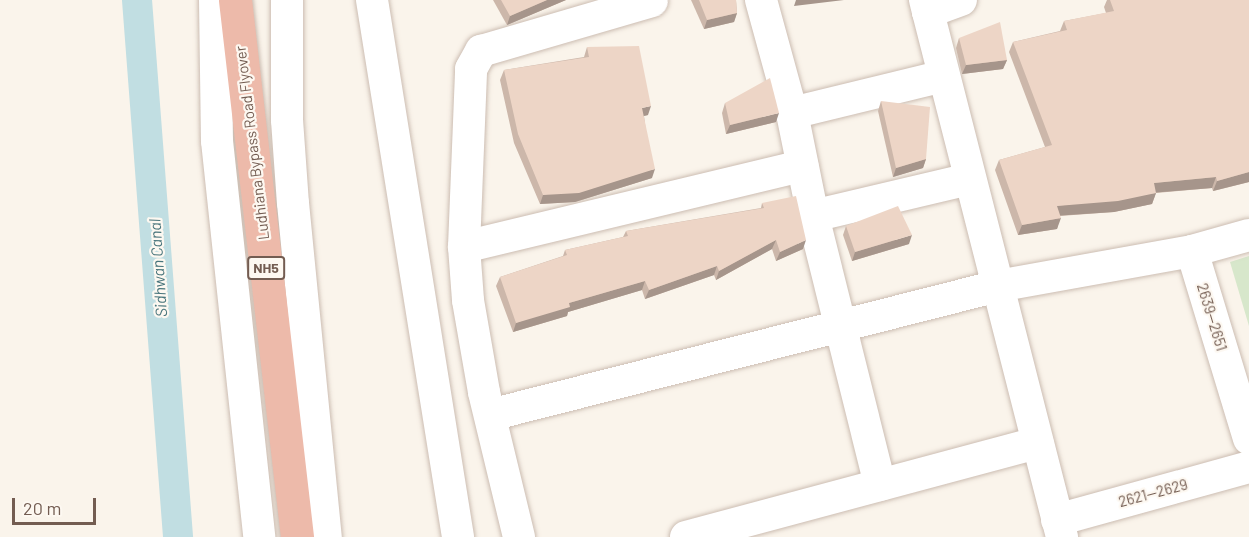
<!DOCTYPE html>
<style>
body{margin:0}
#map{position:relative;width:1249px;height:537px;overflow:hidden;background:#faf4eb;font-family:Barlow,sans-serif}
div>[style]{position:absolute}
.green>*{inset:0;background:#d7e7cb}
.canal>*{height:30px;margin:-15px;padding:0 15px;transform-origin:15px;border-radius:15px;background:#c1dee2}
.roads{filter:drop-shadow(0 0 2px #ccbdb2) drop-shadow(0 0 2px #ccbdb2)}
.minor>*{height:32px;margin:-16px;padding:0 16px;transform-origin:16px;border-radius:16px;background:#fff}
.highway>*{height:33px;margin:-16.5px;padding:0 16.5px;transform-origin:16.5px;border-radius:16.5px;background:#edbaaa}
.wall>*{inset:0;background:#ccb7aa}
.shaded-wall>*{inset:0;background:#a6958b}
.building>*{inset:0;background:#edd5c6}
span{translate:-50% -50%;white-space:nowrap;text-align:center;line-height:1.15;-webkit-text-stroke:4.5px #fdf8f1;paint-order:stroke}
.shield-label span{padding:2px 4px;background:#fdf8f1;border:2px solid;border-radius:4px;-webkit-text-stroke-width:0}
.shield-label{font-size:14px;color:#735c51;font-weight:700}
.street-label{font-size:15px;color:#735c51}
.water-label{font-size:16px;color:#49757c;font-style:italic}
.scale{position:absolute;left:12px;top:498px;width:84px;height:27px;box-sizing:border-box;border:3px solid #735c51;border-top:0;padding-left:8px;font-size:18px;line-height:21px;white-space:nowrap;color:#735c51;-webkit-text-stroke:4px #fdf8f1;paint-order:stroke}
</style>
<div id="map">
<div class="green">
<div style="clip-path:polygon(1249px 256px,1249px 326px,1230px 262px)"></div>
</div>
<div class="canal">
<div style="left:137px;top:0;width:539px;rotate:85.63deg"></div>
</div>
<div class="roads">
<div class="minor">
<div style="left:215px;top:0;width:141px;rotate:89.2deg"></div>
<div style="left:217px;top:141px;width:398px;rotate:83.9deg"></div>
<div style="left:287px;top:0;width:120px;rotate:90deg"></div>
<div style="left:287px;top:120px;width:83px;rotate:85.9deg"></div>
<div style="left:293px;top:203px;width:336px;rotate:84.4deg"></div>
<div style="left:372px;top:0;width:544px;rotate:80.9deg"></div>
<div style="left:761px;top:0;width:117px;rotate:74.7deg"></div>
<div style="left:792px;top:113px;width:105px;rotate:78.5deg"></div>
<div style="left:813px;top:216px;width:161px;rotate:-13.3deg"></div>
<div style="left:925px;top:0;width:12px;rotate:76deg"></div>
<div style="left:928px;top:12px;width:35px;rotate:-20deg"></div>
<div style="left:928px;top:12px;width:542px;rotate:75.68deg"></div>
<div style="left:792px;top:113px;width:156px;rotate:-13.7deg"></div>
<div style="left:813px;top:216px;width:277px;rotate:76deg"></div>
<div style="left:1249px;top:235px;width:59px;rotate:164.3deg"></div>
<div style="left:1192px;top:251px;width:196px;rotate:73.1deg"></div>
<div style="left:464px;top:247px;width:348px;rotate:-13.5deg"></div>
<div style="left:490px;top:415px;width:524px;rotate:-14.25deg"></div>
<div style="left:998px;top:286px;width:197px;rotate:-10.2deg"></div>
<div style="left:1057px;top:520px;width:199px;rotate:-15.4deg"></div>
<div style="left:519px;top:537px;width:149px;rotate:-103.6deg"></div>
<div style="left:484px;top:392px;width:93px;rotate:-99.9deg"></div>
<div style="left:468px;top:300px;width:53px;rotate:-94.3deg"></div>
<div style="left:464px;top:247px;width:178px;rotate:-87.7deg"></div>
<div style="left:471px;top:69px;width:21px;rotate:-61deg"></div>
<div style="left:481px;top:51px;width:178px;rotate:-16.3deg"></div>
<div style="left:686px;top:537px;width:364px;rotate:-15deg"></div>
</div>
<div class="highway">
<div style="left:235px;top:0;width:541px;rotate:83.41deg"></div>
</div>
</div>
<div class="wall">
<div style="clip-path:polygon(493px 0,566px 0,507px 25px)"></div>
<div style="clip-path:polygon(691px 0,736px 0,737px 13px,734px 22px,704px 29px)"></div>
<div style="clip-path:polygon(1107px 0,1249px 0,1249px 182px,1213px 191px,1212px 188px,1156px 193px,1152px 204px,1114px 212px,1060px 216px,1057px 229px,1018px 235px,995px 170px,999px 160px,1045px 147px,1009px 52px,1013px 42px,1060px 31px,1064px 21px,1106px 13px,1104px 7px)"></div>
<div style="clip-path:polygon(959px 38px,1007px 60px,1003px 69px,962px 74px,956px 48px)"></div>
<div style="clip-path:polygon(587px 47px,648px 115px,644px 116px,652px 178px,575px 202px,540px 204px,514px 143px,500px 80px,504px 70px,584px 57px)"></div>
<div style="clip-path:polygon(881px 101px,926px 159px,923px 168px,893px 177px,878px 111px)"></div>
<div style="clip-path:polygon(725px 103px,776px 122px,726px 134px,722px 113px)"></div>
<div style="clip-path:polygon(762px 203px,803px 249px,776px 261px,772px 249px,716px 280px,714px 275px,645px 299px,642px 290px,568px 312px,567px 316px,513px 332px,496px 286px,500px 277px,563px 256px,565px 250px,623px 237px,626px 231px,761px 208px)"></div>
<div style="clip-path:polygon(846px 226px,909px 244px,852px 261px,843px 235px)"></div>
</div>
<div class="shaded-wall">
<div style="clip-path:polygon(547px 0,566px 0,507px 25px,510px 16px)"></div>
<div style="clip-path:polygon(796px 0,844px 0,794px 6px)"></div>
<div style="clip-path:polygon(737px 13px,734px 22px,704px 29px,707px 20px)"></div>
<div style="clip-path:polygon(1007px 60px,1003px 69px,962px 74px,966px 65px)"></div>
<div style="clip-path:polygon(651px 106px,648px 115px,639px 117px,642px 108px)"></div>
<div style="clip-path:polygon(779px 113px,776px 122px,726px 134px,730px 125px)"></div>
<div style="clip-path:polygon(926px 159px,923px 168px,893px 177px,896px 168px)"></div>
<div style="clip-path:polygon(655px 169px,652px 178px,575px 202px,540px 204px,543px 195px)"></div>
<div style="clip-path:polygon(1249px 172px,1249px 182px,1213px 191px,1217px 181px)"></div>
<div style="clip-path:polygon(1216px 177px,1212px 188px,1150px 193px,1154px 183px)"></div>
<div style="clip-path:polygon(1156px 193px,1152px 204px,1114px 212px,1053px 216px,1057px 206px)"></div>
<div style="clip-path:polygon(1061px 218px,1057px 229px,1018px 235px,1022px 225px)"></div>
<div style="clip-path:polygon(912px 235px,909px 244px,852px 261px,855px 252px)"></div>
<div style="clip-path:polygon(776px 240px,772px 249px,716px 280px,719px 271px)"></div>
<div style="clip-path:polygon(806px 240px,803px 249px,776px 261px,780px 252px)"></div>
<div style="clip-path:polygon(717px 266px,714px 275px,645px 299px,649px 290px)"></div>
<div style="clip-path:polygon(645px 281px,642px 290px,568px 312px,567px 316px,513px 332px,516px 323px,569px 303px)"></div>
</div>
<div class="building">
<div style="clip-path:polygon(501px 0,547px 0,510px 16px)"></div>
<div style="clip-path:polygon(699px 0,736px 0,737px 13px,707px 20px)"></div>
<div style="clip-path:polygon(1110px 0,1249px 0,1249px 172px,1217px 181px,1216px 177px,1154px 183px,1156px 193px,1118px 201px,1057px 206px,1061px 218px,1022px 225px,999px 160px,1052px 145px,1013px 42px,1067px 30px,1064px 21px,1114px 11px)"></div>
<div style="clip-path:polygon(1000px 22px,1007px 60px,966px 65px,959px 38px)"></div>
<div style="clip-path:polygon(639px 46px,651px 106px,642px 108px,655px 169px,579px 193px,543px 195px,518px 134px,504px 70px,589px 57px,587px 47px)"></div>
<div style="clip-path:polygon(770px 78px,779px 113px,730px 125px,725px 103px)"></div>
<div style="clip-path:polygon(881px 101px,930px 107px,926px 159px,896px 168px)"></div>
<div style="clip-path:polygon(796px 196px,806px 240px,780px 252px,776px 240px,719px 271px,717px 266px,649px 290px,645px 281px,569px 303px,570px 307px,516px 323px,500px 277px,567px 255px,565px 250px,628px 236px,626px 231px,764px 208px,762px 203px)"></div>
<div style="clip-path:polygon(898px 206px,912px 235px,855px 252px,846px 226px)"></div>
</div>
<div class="shield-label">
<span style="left:266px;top:268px">NH5</span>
</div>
<div class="street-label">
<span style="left:252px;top:143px;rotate:-97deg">Ludhiana Bypass Road Flyover</span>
<span style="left:1212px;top:317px;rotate:73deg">2639--2651</span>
<span style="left:1153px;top:493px;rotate:-15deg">2621--2629</span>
</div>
<div class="water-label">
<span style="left:158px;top:268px;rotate:-94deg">Sidhwan Canal</span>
</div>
<div class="scale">20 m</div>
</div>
